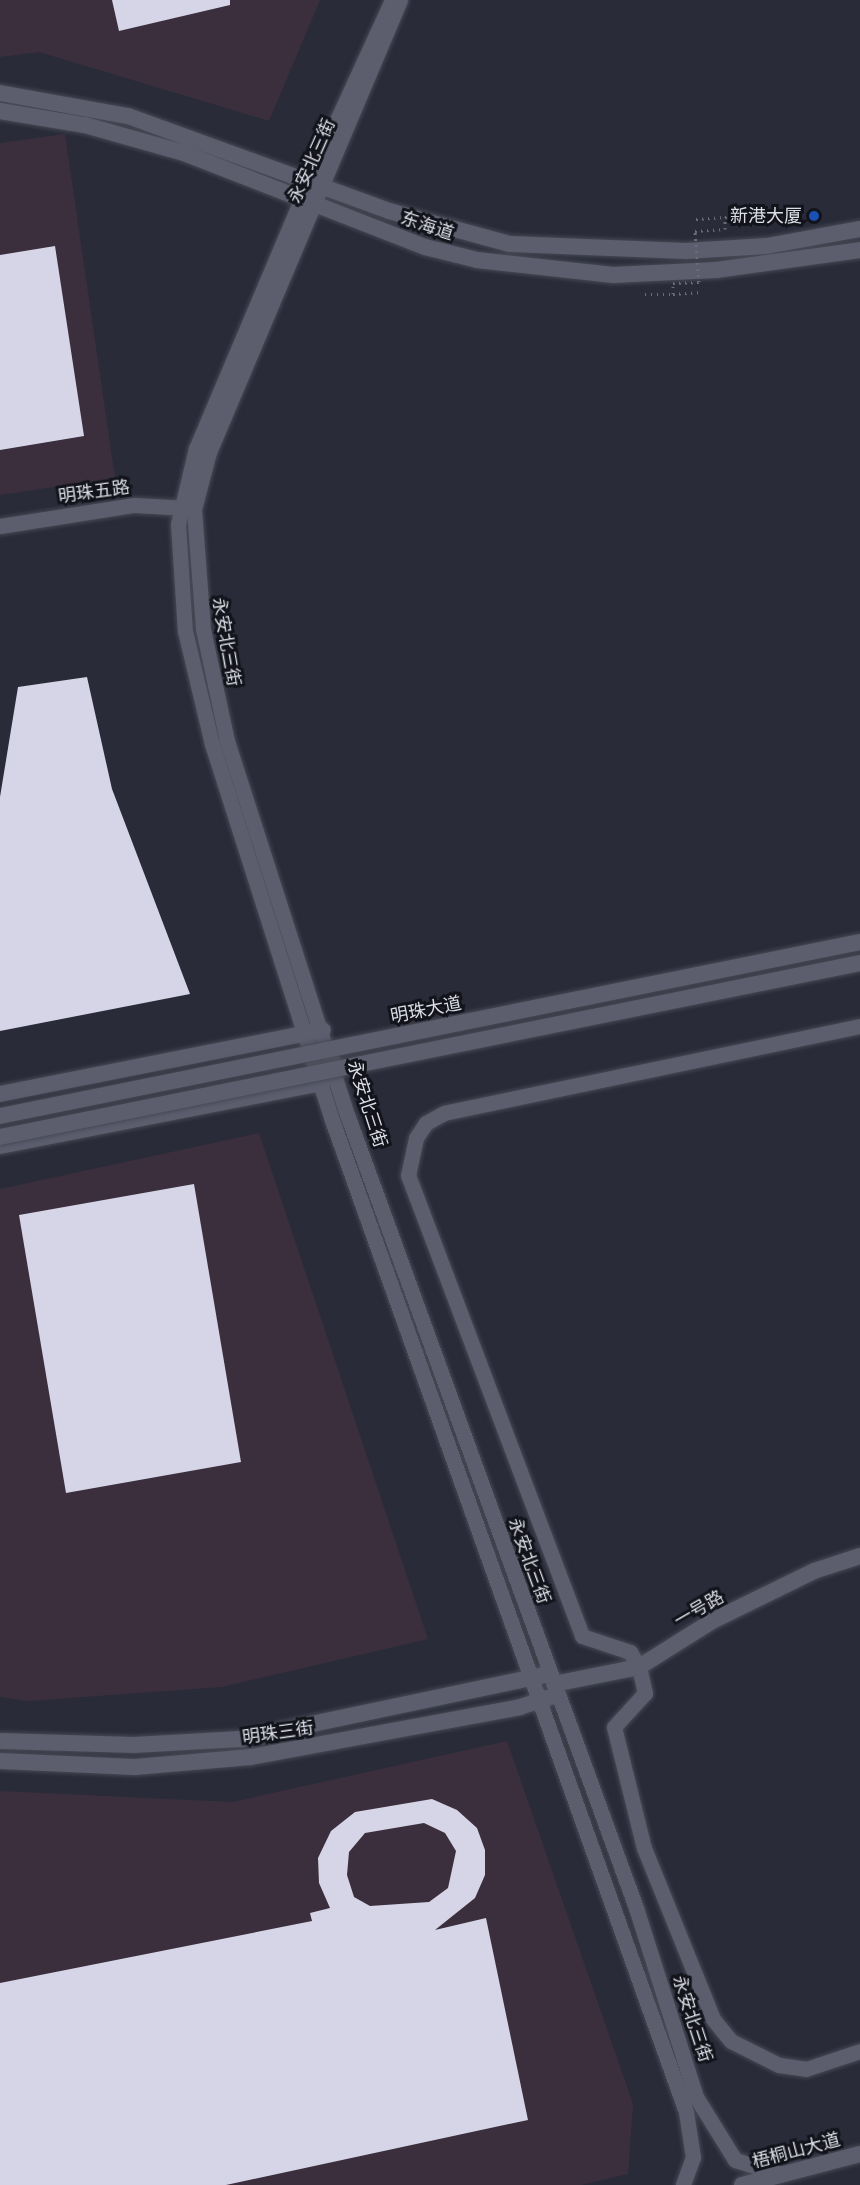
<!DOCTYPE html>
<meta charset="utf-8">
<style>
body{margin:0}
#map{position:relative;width:860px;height:2185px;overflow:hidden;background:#292b39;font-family:Montserrat,"Noto Sans SC",sans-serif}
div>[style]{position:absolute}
.industrial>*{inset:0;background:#3b2f3d}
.building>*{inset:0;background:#d6d5e7}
.path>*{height:3px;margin-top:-1.5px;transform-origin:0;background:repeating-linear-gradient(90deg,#6a6c78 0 1.5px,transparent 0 6px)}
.roads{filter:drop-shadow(0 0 2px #474954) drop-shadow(0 0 2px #474954)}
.minor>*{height:15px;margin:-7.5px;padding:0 7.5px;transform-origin:7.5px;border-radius:7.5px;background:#5c5e6e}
.tertiary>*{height:16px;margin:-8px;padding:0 8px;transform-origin:8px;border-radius:8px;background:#5c5e6e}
.path-bridge>*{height:3px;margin-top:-1.5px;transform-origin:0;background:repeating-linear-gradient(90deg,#6a6c78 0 1.5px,transparent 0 6px)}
.bridges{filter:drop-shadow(0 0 2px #474954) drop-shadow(0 0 2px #474954)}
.tertiary-bridge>*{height:16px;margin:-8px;padding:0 8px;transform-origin:8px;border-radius:8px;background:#5c5e6e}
.dots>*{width:16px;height:16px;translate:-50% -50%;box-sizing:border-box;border:3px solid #13141b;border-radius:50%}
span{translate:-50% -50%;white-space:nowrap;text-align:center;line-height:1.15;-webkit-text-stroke:6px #13141b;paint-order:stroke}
.street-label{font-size:18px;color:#dcdee7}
.poi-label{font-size:18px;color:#dcdee7}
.right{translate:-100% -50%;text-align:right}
</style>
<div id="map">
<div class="industrial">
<div style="clip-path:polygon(0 0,320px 0,269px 121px,39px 52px,0 57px)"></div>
<div style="clip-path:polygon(65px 134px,115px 478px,0 495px,0 143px)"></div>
<div style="clip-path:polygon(259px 1133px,428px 1639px,222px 1687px,28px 1701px,0 1697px,0 1189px)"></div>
<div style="clip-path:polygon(507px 1741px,633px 2104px,628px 2174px,581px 2185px,0 2185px,0 1791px,232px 1802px)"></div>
</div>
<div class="building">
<div style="clip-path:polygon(112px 0,230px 0,230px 5px,119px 31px)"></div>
<div style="clip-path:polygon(55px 246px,84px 436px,0 450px,0 255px)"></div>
<div style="clip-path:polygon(87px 677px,112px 789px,190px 994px,0 1031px,0 797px,18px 687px)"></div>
<div style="clip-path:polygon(194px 1184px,241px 1462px,66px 1493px,19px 1215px)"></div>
<div style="clip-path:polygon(evenodd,432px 1799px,457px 1810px,477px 1828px,485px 1850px,485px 1875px,475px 1898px,435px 1930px,486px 1918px,528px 2120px,226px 2185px,0 2185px,0 1983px,312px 1921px,310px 1913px,330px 1908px,319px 1883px,318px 1858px,331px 1831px,355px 1812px,432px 1799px,424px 1823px,445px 1833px,456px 1851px,448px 1888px,429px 1902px,370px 1906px,354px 1897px,347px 1875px,349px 1852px,365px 1833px,424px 1823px)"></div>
</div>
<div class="path">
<div style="left:696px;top:219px;width:29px;rotate:-4deg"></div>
<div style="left:673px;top:294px;width:28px;rotate:-4deg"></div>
</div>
<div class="roads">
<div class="minor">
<div style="left:392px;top:0;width:199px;rotate:114.6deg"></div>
<div style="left:309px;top:181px;width:290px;rotate:112.9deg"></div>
<div style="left:196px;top:448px;width:78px;rotate:103.3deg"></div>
<div style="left:178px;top:524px;width:107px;rotate:86.3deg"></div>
<div style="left:185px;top:631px;width:116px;rotate:76.6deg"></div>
<div style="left:212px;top:744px;width:395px;rotate:72.3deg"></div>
<div style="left:332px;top:1120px;width:1053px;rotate:70.36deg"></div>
<div style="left:686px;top:2112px;width:46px;rotate:81.2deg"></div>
<div style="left:693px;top:2157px;width:30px;rotate:110deg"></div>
<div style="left:400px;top:0;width:491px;rotate:112.9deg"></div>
<div style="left:209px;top:452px;width:59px;rotate:104.7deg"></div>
<div style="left:194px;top:509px;width:120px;rotate:85.7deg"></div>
<div style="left:203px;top:629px;width:115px;rotate:77.9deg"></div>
<div style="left:227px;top:741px;width:395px;rotate:72.2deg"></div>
<div style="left:348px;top:1117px;width:842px;rotate:69.99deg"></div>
<div style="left:636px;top:1908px;width:198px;rotate:72.4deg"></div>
<div style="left:696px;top:2097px;width:74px;rotate:58.2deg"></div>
<div style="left:735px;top:2160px;width:48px;rotate:16.9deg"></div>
<div style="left:0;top:526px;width:136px;rotate:-8.9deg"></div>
<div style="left:134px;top:505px;width:54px;rotate:3.2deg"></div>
<div style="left:860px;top:1026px;width:425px;rotate:168.2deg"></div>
<div style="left:444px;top:1113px;width:21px;rotate:151deg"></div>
<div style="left:426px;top:1123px;width:18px;rotate:124deg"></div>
<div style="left:416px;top:1138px;width:38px;rotate:102deg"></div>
<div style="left:408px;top:1175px;width:493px;rotate:69.3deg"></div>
<div style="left:582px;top:1636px;width:51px;rotate:18.4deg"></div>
<div style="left:630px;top:1652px;width:17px;rotate:59deg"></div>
<div style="left:639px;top:1667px;width:27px;rotate:77deg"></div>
<div style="left:645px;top:1693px;width:46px;rotate:132.4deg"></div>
<div style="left:614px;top:1727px;width:125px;rotate:76.1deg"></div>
<div style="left:644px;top:1848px;width:184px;rotate:68deg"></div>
<div style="left:713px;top:2019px;width:28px;rotate:51deg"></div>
<div style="left:731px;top:2041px;width:54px;rotate:26.6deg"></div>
<div style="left:779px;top:2065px;width:27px;rotate:8deg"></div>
<div style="left:806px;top:2069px;width:57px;rotate:-18.4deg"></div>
</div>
<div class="tertiary">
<div style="left:0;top:93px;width:130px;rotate:10.2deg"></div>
<div style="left:128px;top:116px;width:278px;rotate:20deg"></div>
<div style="left:389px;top:211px;width:125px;rotate:15.3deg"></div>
<div style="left:510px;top:244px;width:176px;rotate:2.3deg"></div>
<div style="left:686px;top:251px;width:81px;rotate:-3.5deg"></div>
<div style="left:767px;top:246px;width:95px;rotate:-10.4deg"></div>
<div style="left:0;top:111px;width:86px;rotate:9.4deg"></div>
<div style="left:85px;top:125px;width:103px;rotate:15.8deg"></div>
<div style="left:184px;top:153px;width:259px;rotate:21.3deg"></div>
<div style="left:425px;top:247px;width:54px;rotate:14deg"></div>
<div style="left:477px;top:260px;width:137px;rotate:6.3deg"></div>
<div style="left:613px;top:275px;width:103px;rotate:-2.8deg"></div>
<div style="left:716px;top:270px;width:145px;rotate:-7.9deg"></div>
<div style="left:0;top:1094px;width:329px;rotate:-11.2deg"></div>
<div style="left:0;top:1146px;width:328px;rotate:-11.1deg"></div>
<div style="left:322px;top:1083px;width:24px;rotate:-62deg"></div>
<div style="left:554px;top:1684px;width:87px;rotate:-11.3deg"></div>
<div style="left:639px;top:1667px;width:86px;rotate:-32.2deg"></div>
<div style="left:712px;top:1621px;width:114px;rotate:-26.1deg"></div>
<div style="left:814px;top:1571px;width:48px;rotate:-18.1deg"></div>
<div style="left:0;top:1741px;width:134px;rotate:1.7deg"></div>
<div style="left:134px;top:1745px;width:107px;rotate:-3.2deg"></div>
<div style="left:241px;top:1739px;width:316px;rotate:-11.9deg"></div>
<div style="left:0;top:1761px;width:135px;rotate:2.5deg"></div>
<div style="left:135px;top:1767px;width:116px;rotate:-4.9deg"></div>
<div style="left:251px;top:1757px;width:274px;rotate:-10.5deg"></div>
<div style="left:520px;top:1707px;width:39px;rotate:-18deg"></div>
<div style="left:742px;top:2185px;width:122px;rotate:-14.7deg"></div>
</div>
</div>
<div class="path-bridge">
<div style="left:645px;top:294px;width:28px"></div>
<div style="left:673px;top:294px;width:11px;rotate:-90deg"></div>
<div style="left:673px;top:283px;width:26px;rotate:-2deg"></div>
<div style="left:699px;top:282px;width:51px;rotate:-94.5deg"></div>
<div style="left:695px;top:231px;width:30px;rotate:-4deg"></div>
<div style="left:725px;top:229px;width:12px;rotate:-90deg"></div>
<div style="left:725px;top:217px;width:40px;rotate:-7.1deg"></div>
</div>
<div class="bridges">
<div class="tertiary-bridge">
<div style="left:0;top:1116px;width:877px;rotate:-11.44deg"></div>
<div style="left:0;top:1137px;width:877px;rotate:-11.44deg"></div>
</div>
</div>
<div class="dots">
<div style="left:814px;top:216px;background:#1a4fb4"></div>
</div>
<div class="street-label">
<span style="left:312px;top:161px;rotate:-66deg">永安北三街</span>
<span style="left:427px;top:226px;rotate:18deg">东海道</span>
<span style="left:94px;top:492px;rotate:-8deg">明珠五路</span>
<span style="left:226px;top:642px;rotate:80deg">永安北三街</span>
<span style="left:426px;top:1010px;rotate:-11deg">明珠大道</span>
<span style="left:367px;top:1104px;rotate:72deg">永安北三街</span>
<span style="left:529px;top:1561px;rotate:70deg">永安北三街</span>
<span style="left:699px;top:1609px;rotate:-30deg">一号路</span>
<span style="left:278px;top:1733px;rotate:-8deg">明珠三街</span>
<span style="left:692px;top:2019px;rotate:72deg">永安北三街</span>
<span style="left:796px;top:2151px;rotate:-15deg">梧桐山大道</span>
</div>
<div class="poi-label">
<span class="right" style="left:802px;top:216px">新港大厦</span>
</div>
</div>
